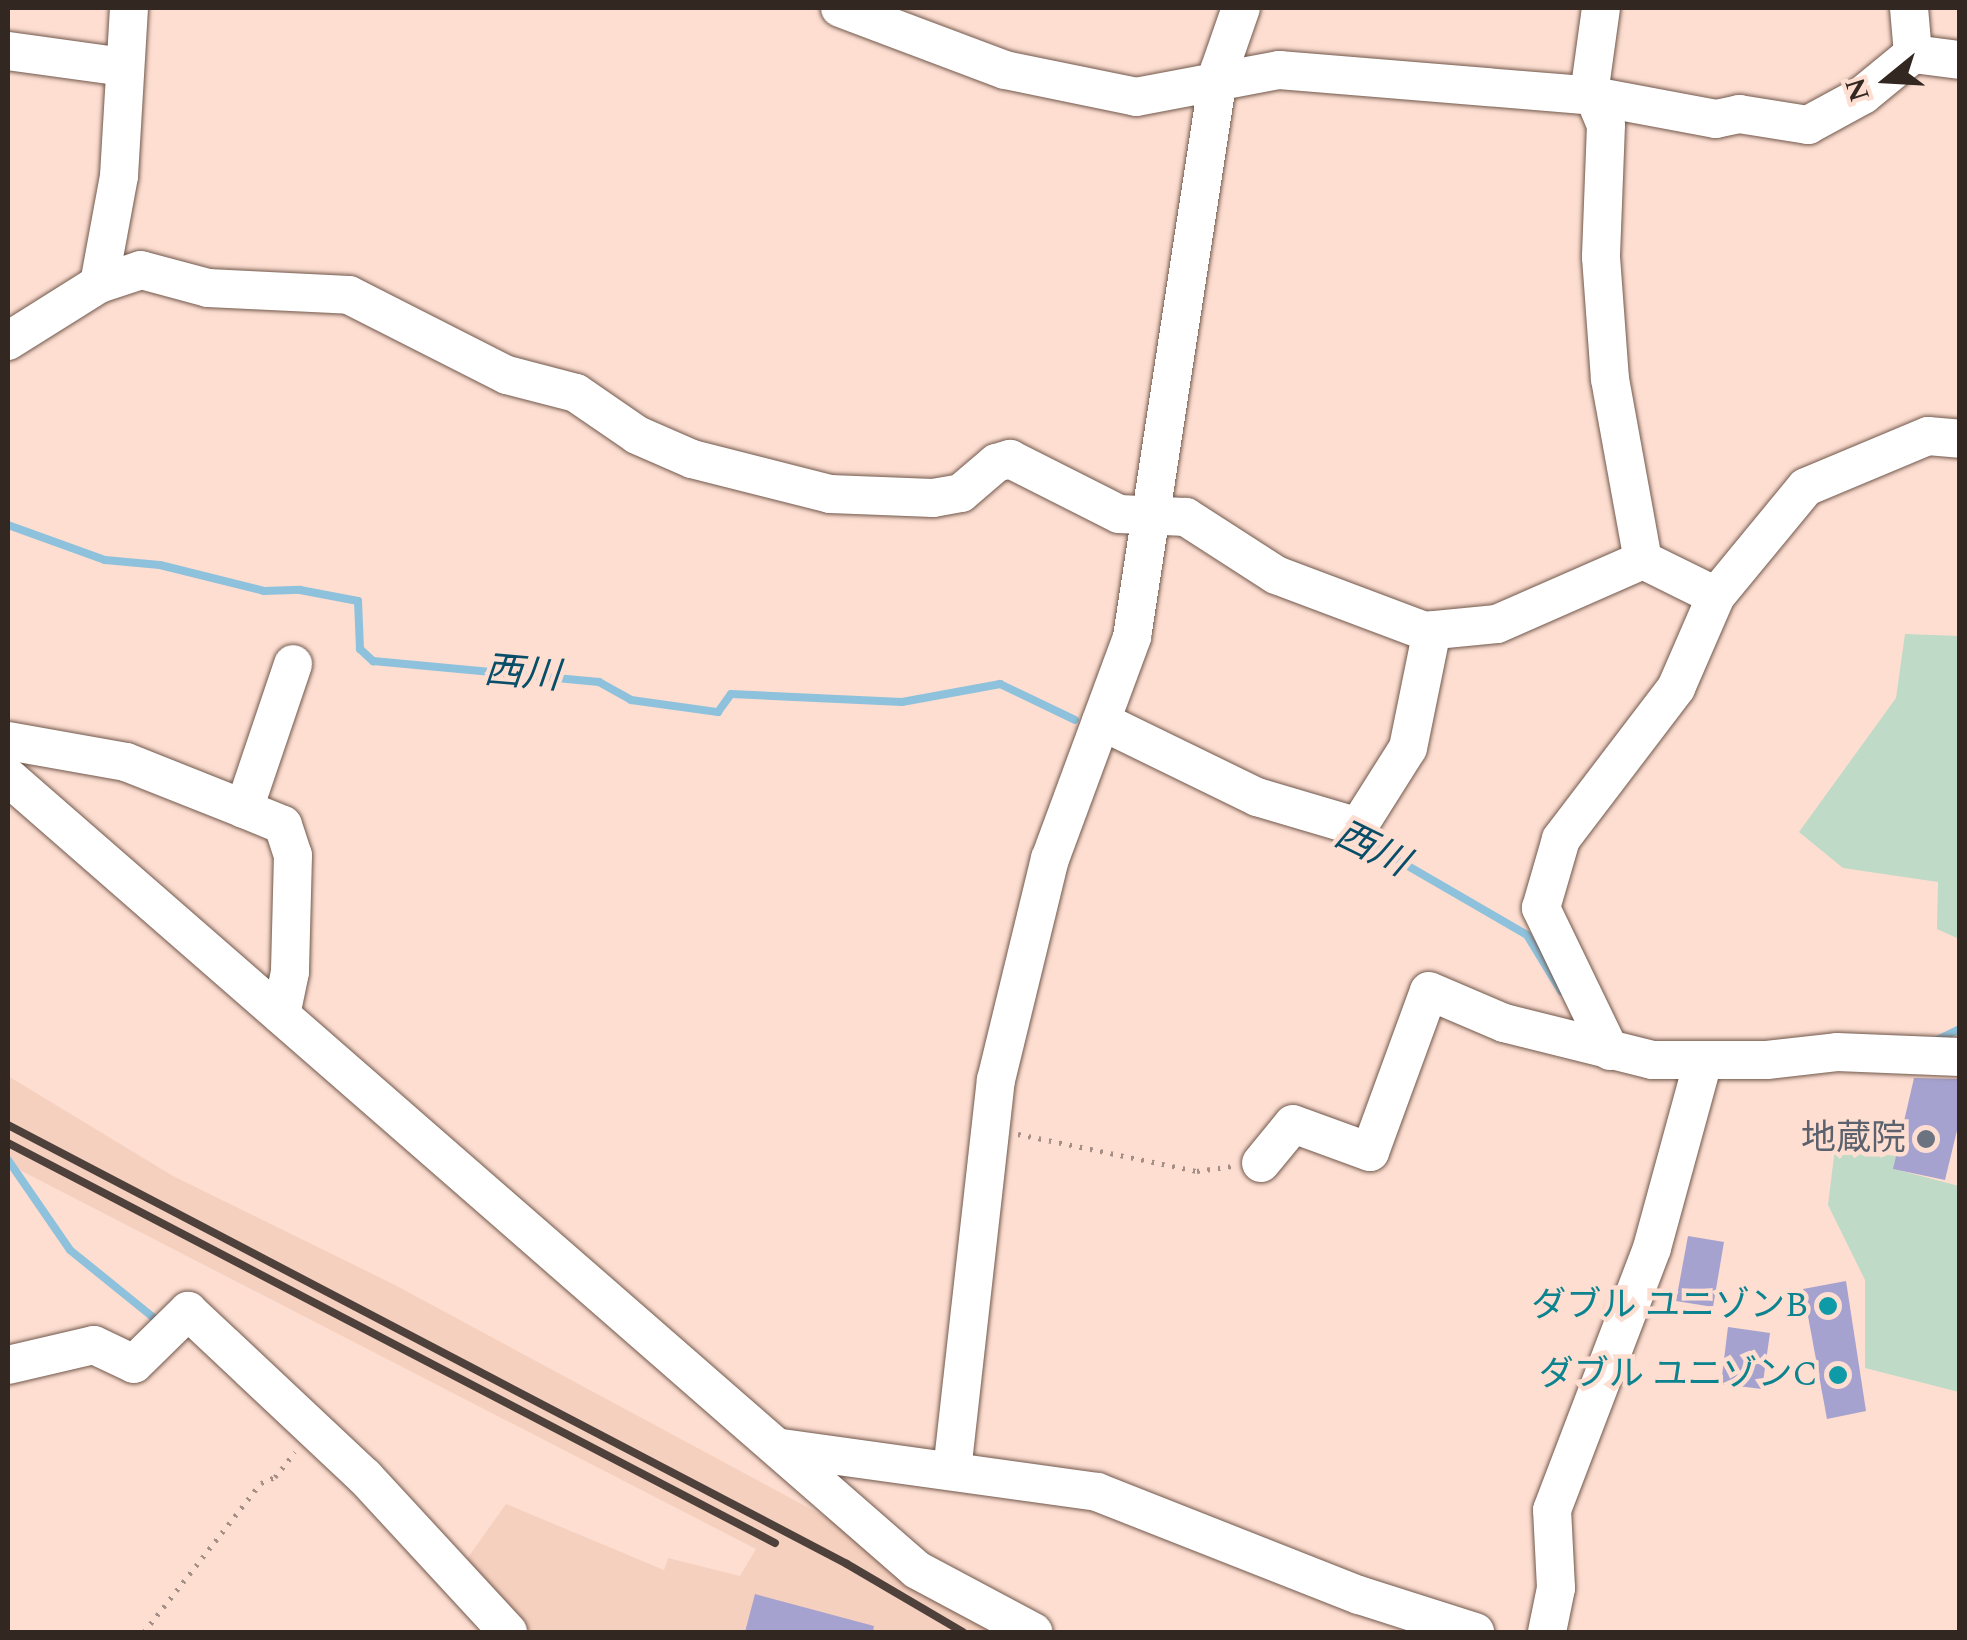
<!DOCTYPE html>
<meta charset="utf-8">
<style>
body{margin:0}
#map{position:relative;width:1967px;height:1640px;overflow:hidden;background:#fdded1;font-family:Spectral,"Noto Sans JP",serif}
div>[style]{position:absolute}
.built>*{inset:0;background:#f6d0bf}
.green>*{inset:0;background:#bfdac6}
.stream>*{height:8px;margin:-4px;padding:0 4px;transform-origin:4px;border-radius:4px;background:#8ec1dc}
.building>*{inset:0;background:#a5a2cf}
.path>*{height:5px;margin-top:-2.5px;transform-origin:0;background:repeating-linear-gradient(90deg,#a58e85 0 2.5px,transparent 0 10.5px)}
.roads{filter:drop-shadow(0 0 2px #71584c) drop-shadow(0 0 2px #71584c)}
.minor>*{height:38px;margin:-19px;padding:0 19px;transform-origin:19px;border-radius:19px;background:#fff}
.rail>*{height:8px;margin:-4px;padding:0 4px;transform-origin:4px;border-radius:4px;background:#4e403a}
.dots>*{width:28px;height:28px;translate:-50% -50%;box-sizing:border-box;border:5px solid #fdded1;border-radius:50%}
span{translate:-50% -50%;white-space:nowrap;text-align:center;line-height:1.15;-webkit-text-stroke:9px #fdded1;paint-order:stroke}
.worship-label{font-size:35px;color:#5b616d}
.right{translate:-100% -50%;text-align:right}
.culture-label{font-size:35px;color:#0d838f}
.water-label{font-size:38px;color:#084e69;font-style:italic}
.frame{position:absolute;inset:0;border:10px solid #332722;pointer-events:none}
.north{position:absolute;left:1837px;top:30px;width:100px;height:100px;-webkit-text-stroke:8px #fdded1;paint-order:stroke;rotate:252deg;font-size:28px;font-weight:700;line-height:40px;text-align:center;color:#332722}
.north::after{content:'';display:block;margin:auto;width:35px;height:45px;background:#332722;clip-path:polygon(50% 0,100% 100%,50% 72%,0 100%)}
</style>
<div id="map">
<div class="built">
<div style="clip-path:polygon(8px 1076px,173px 1176px,395px 1285px,1039px 1632px,508px 1632px,454px 1577px,506px 1504px,664px 1570px,668px 1558px,740px 1576px,756px 1549px,8px 1164px)"></div>
</div>
<div class="green">
<div style="clip-path:polygon(1905px 634px,1959px 636px,1959px 939px,1937px 929px,1938px 882px,1843px 868px,1799px 832px,1896px 698px)"></div>
<div style="clip-path:polygon(1835px 1148px,1896px 1156px,1894px 1169px,1959px 1186px,1959px 1392px,1865px 1368px,1865px 1280px,1828px 1205px)"></div>
</div>
<div class="stream">
<div style="left:8px;top:525px;width:103px;rotate:19.8deg"></div>
<div style="left:105px;top:560px;width:55px;rotate:5.2deg"></div>
<div style="left:160px;top:565px;width:107px;rotate:14deg"></div>
<div style="left:264px;top:591px;width:36px;rotate:-2deg"></div>
<div style="left:300px;top:590px;width:59px;rotate:10.7deg"></div>
<div style="left:358px;top:601px;width:48px;rotate:87.6deg"></div>
<div style="left:360px;top:649px;width:18px;rotate:43deg"></div>
<div style="left:373px;top:661px;width:227px;rotate:5.3deg"></div>
<div style="left:599px;top:682px;width:37px;rotate:29deg"></div>
<div style="left:631px;top:700px;width:88px;rotate:7.9deg"></div>
<div style="left:718px;top:712px;width:22px;rotate:-54deg"></div>
<div style="left:731px;top:694px;width:171px;rotate:2.7deg"></div>
<div style="left:902px;top:702px;width:100px;rotate:-10.4deg"></div>
<div style="left:1000px;top:684px;width:83px;rotate:25.6deg"></div>
<div style="left:1358px;top:837px;width:195px;rotate:30.1deg"></div>
<div style="left:1527px;top:935px;width:66px;rotate:58.7deg"></div>
<div style="left:1937px;top:1040px;width:25px;rotate:-26deg"></div>
<div style="left:8px;top:1160px;width:109px;rotate:55.4deg"></div>
<div style="left:70px;top:1250px;width:116px;rotate:39deg"></div>
</div>
<div class="building">
<div style="clip-path:polygon(1914px 1078px,1960px 1079px,1960px 1118px,1945px 1180px,1893px 1169px)"></div>
<div style="clip-path:polygon(1688px 1236px,1724px 1242px,1713px 1307px,1676px 1301px)"></div>
<div style="clip-path:polygon(1846px 1281px,1866px 1411px,1827px 1419px,1803px 1289px)"></div>
<div style="clip-path:polygon(1728px 1327px,1770px 1333px,1762px 1389px,1721px 1384px)"></div>
<div style="clip-path:polygon(755px 1594px,874px 1626px,873px 1632px,745px 1632px)"></div>
</div>
<div class="path">
<div style="left:1018px;top:1134px;width:183px;rotate:11.7deg"></div>
<div style="left:1197px;top:1171px;width:36px;rotate:-8deg"></div>
<div style="left:144px;top:1632px;width:189px;rotate:-51.9deg"></div>
<div style="left:261px;top:1483px;width:15px;rotate:-23deg"></div>
<div style="left:275px;top:1477px;width:32px;rotate:-51deg"></div>
</div>
<div class="roads">
<div class="minor">
<div style="left:840px;top:8px;width:176px;rotate:20.6deg"></div>
<div style="left:1005px;top:70px;width:134px;rotate:11.6deg"></div>
<div style="left:1136px;top:97px;width:146px;rotate:-10.7deg"></div>
<div style="left:1279px;top:70px;width:315px;rotate:4.7deg"></div>
<div style="left:1593px;top:96px;width:125px;rotate:10.6deg"></div>
<div style="left:1716px;top:119px;width:24px;rotate:-12deg"></div>
<div style="left:1739px;top:114px;width:70px;rotate:9.1deg"></div>
<div style="left:1808px;top:125px;width:63px;rotate:-28.6deg"></div>
<div style="left:1863px;top:95px;width:65px;rotate:-39.4deg"></div>
<div style="left:1913px;top:54px;width:47px;rotate:7.3deg"></div>
<div style="left:1601px;top:8px;width:80px;rotate:97.9deg"></div>
<div style="left:1590px;top:87px;width:41px;rotate:67.2deg"></div>
<div style="left:1606px;top:125px;width:132px;rotate:92.2deg"></div>
<div style="left:1601px;top:257px;width:122px;rotate:85.8deg"></div>
<div style="left:1610px;top:379px;width:184px;rotate:79.7deg"></div>
<div style="left:1909px;top:8px;width:46px;rotate:85deg"></div>
<div style="left:8px;top:51px;width:116px;rotate:7.9deg"></div>
<div style="left:99px;top:284px;width:110px;rotate:-79.5deg"></div>
<div style="left:119px;top:176px;width:168px;rotate:-86.6deg"></div>
<div style="left:8px;top:341px;width:107px;rotate:-32.1deg"></div>
<div style="left:99px;top:284px;width:44px;rotate:-18.4deg"></div>
<div style="left:141px;top:270px;width:69px;rotate:15deg"></div>
<div style="left:208px;top:288px;width:141px;rotate:2.8deg"></div>
<div style="left:349px;top:295px;width:177px;rotate:26.9deg"></div>
<div style="left:507px;top:375px;width:71px;rotate:14.6deg"></div>
<div style="left:576px;top:393px;width:74px;rotate:34.5deg"></div>
<div style="left:637px;top:435px;width:60px;rotate:23.6deg"></div>
<div style="left:692px;top:459px;width:142px;rotate:14.2deg"></div>
<div style="left:830px;top:494px;width:103px;rotate:2.2deg"></div>
<div style="left:933px;top:498px;width:28px;rotate:-10deg"></div>
<div style="left:961px;top:493px;width:46px;rotate:-40.6deg"></div>
<div style="left:996px;top:463px;width:15px;rotate:-16deg"></div>
<div style="left:1010px;top:459px;width:122px;rotate:26.8deg"></div>
<div style="left:1119px;top:514px;width:67px;rotate:2.6deg"></div>
<div style="left:1186px;top:517px;width:107px;rotate:32.8deg"></div>
<div style="left:1276px;top:575px;width:159px;rotate:20.6deg"></div>
<div style="left:1425px;top:631px;width:72px;rotate:-5.6deg"></div>
<div style="left:1497px;top:624px;width:159px;rotate:-23.7deg"></div>
<div style="left:1643px;top:560px;width:81px;rotate:26.3deg"></div>
<div style="left:1101px;top:721px;width:174px;rotate:26deg"></div>
<div style="left:1257px;top:797px;width:105px;rotate:16.5deg"></div>
<div style="left:1358px;top:827px;width:93px;rotate:-57.7deg"></div>
<div style="left:1408px;top:748px;width:120px;rotate:-78.5deg"></div>
<div style="left:8px;top:741px;width:120px;rotate:10.1deg"></div>
<div style="left:126px;top:762px;width:127px;rotate:21.7deg"></div>
<div style="left:244px;top:809px;width:153px;rotate:-71.3deg"></div>
<div style="left:8px;top:777px;width:1206px;rotate:41.1deg"></div>
<div style="left:917px;top:1570px;width:132px;rotate:28.1deg"></div>
<div style="left:244px;top:809px;width:42px;rotate:22.3deg"></div>
<div style="left:283px;top:825px;width:32px;rotate:72deg"></div>
<div style="left:293px;top:855px;width:117px;rotate:91.5deg"></div>
<div style="left:290px;top:972px;width:44px;rotate:101.8deg"></div>
<div style="left:1610px;top:1051px;width:159px;rotate:-115.8deg"></div>
<div style="left:1541px;top:908px;width:72px;rotate:-73.8deg"></div>
<div style="left:1561px;top:839px;width:190px;rotate:-52.7deg"></div>
<div style="left:1676px;top:688px;width:100px;rotate:-66.5deg"></div>
<div style="left:1716px;top:596px;width:141px;rotate:-50.5deg"></div>
<div style="left:1806px;top:487px;width:132px;rotate:-22.7deg"></div>
<div style="left:1928px;top:436px;width:32px;rotate:5deg"></div>
<div style="left:1261px;top:1163px;width:50px;rotate:-50.6deg"></div>
<div style="left:1293px;top:1124px;width:82px;rotate:20deg"></div>
<div style="left:1370px;top:1152px;width:171px;rotate:-69.9deg"></div>
<div style="left:1429px;top:991px;width:82px;rotate:23.1deg"></div>
<div style="left:1504px;top:1023px;width:153px;rotate:14deg"></div>
<div style="left:1652px;top:1060px;width:115px"></div>
<div style="left:1767px;top:1060px;width:70px;rotate:-6.5deg"></div>
<div style="left:1837px;top:1052px;width:123px;rotate:2.3deg"></div>
<div style="left:8px;top:1365px;width:88px;rotate:-13.1deg"></div>
<div style="left:94px;top:1345px;width:44px;rotate:25.4deg"></div>
<div style="left:134px;top:1364px;width:76px;rotate:-44.5deg"></div>
<div style="left:188px;top:1311px;width:243px;rotate:43.2deg"></div>
<div style="left:365px;top:1477px;width:211px;rotate:47.3deg"></div>
<div style="left:781px;top:1448px;width:319px;rotate:7.9deg"></div>
<div style="left:1097px;top:1492px;width:282px;rotate:21.5deg"></div>
<div style="left:1359px;top:1595px;width:122px;rotate:17.7deg"></div>
<div style="left:952px;top:1471px;width:393px;rotate:-83.6deg"></div>
<div style="left:996px;top:1080px;width:228px;rotate:-76.3deg"></div>
<div style="left:1050px;top:859px;width:237px;rotate:-69.7deg"></div>
<div style="left:1132px;top:637px;width:573px;rotate:-81.26deg"></div>
<div style="left:1219px;top:71px;width:67px;rotate:-70.8deg"></div>
<div style="left:1547px;top:1632px;width:45px;rotate:-78.4deg"></div>
<div style="left:1556px;top:1588px;width:78px;rotate:-92.9deg"></div>
<div style="left:1552px;top:1510px;width:280px;rotate:-69.1deg"></div>
<div style="left:1652px;top:1248px;width:194px;rotate:-74.7deg"></div>
</div>
</div>
<div class="rail">
<div style="left:8px;top:1125px;width:947px;rotate:27.62deg"></div>
<div style="left:847px;top:1564px;width:134px;rotate:30.4deg"></div>
<div style="left:8px;top:1143px;width:865px;rotate:27.54deg"></div>
</div>
<div class="dots">
<div style="left:1926px;top:1139px;background:#6b7280"></div>
<div style="left:1828px;top:1306px;background:#0f9aa8"></div>
<div style="left:1838px;top:1375px;background:#0f9aa8"></div>
</div>
<div class="worship-label">
<span class="right" style="left:1906px;top:1139px">地蔵院</span>
</div>
<div class="culture-label">
<span class="right" style="left:1808px;top:1306px">ダブル ユニゾンB</span>
<span class="right" style="left:1818px;top:1375px">ダブル ユニゾンC</span>
</div>
<div class="water-label">
<span style="left:522px;top:675px;rotate:5deg">西川</span>
<span style="left:1371px;top:850px;rotate:26deg">西川</span>
</div>
<div class="frame"></div>
<div class="north">N</div>
</div>
